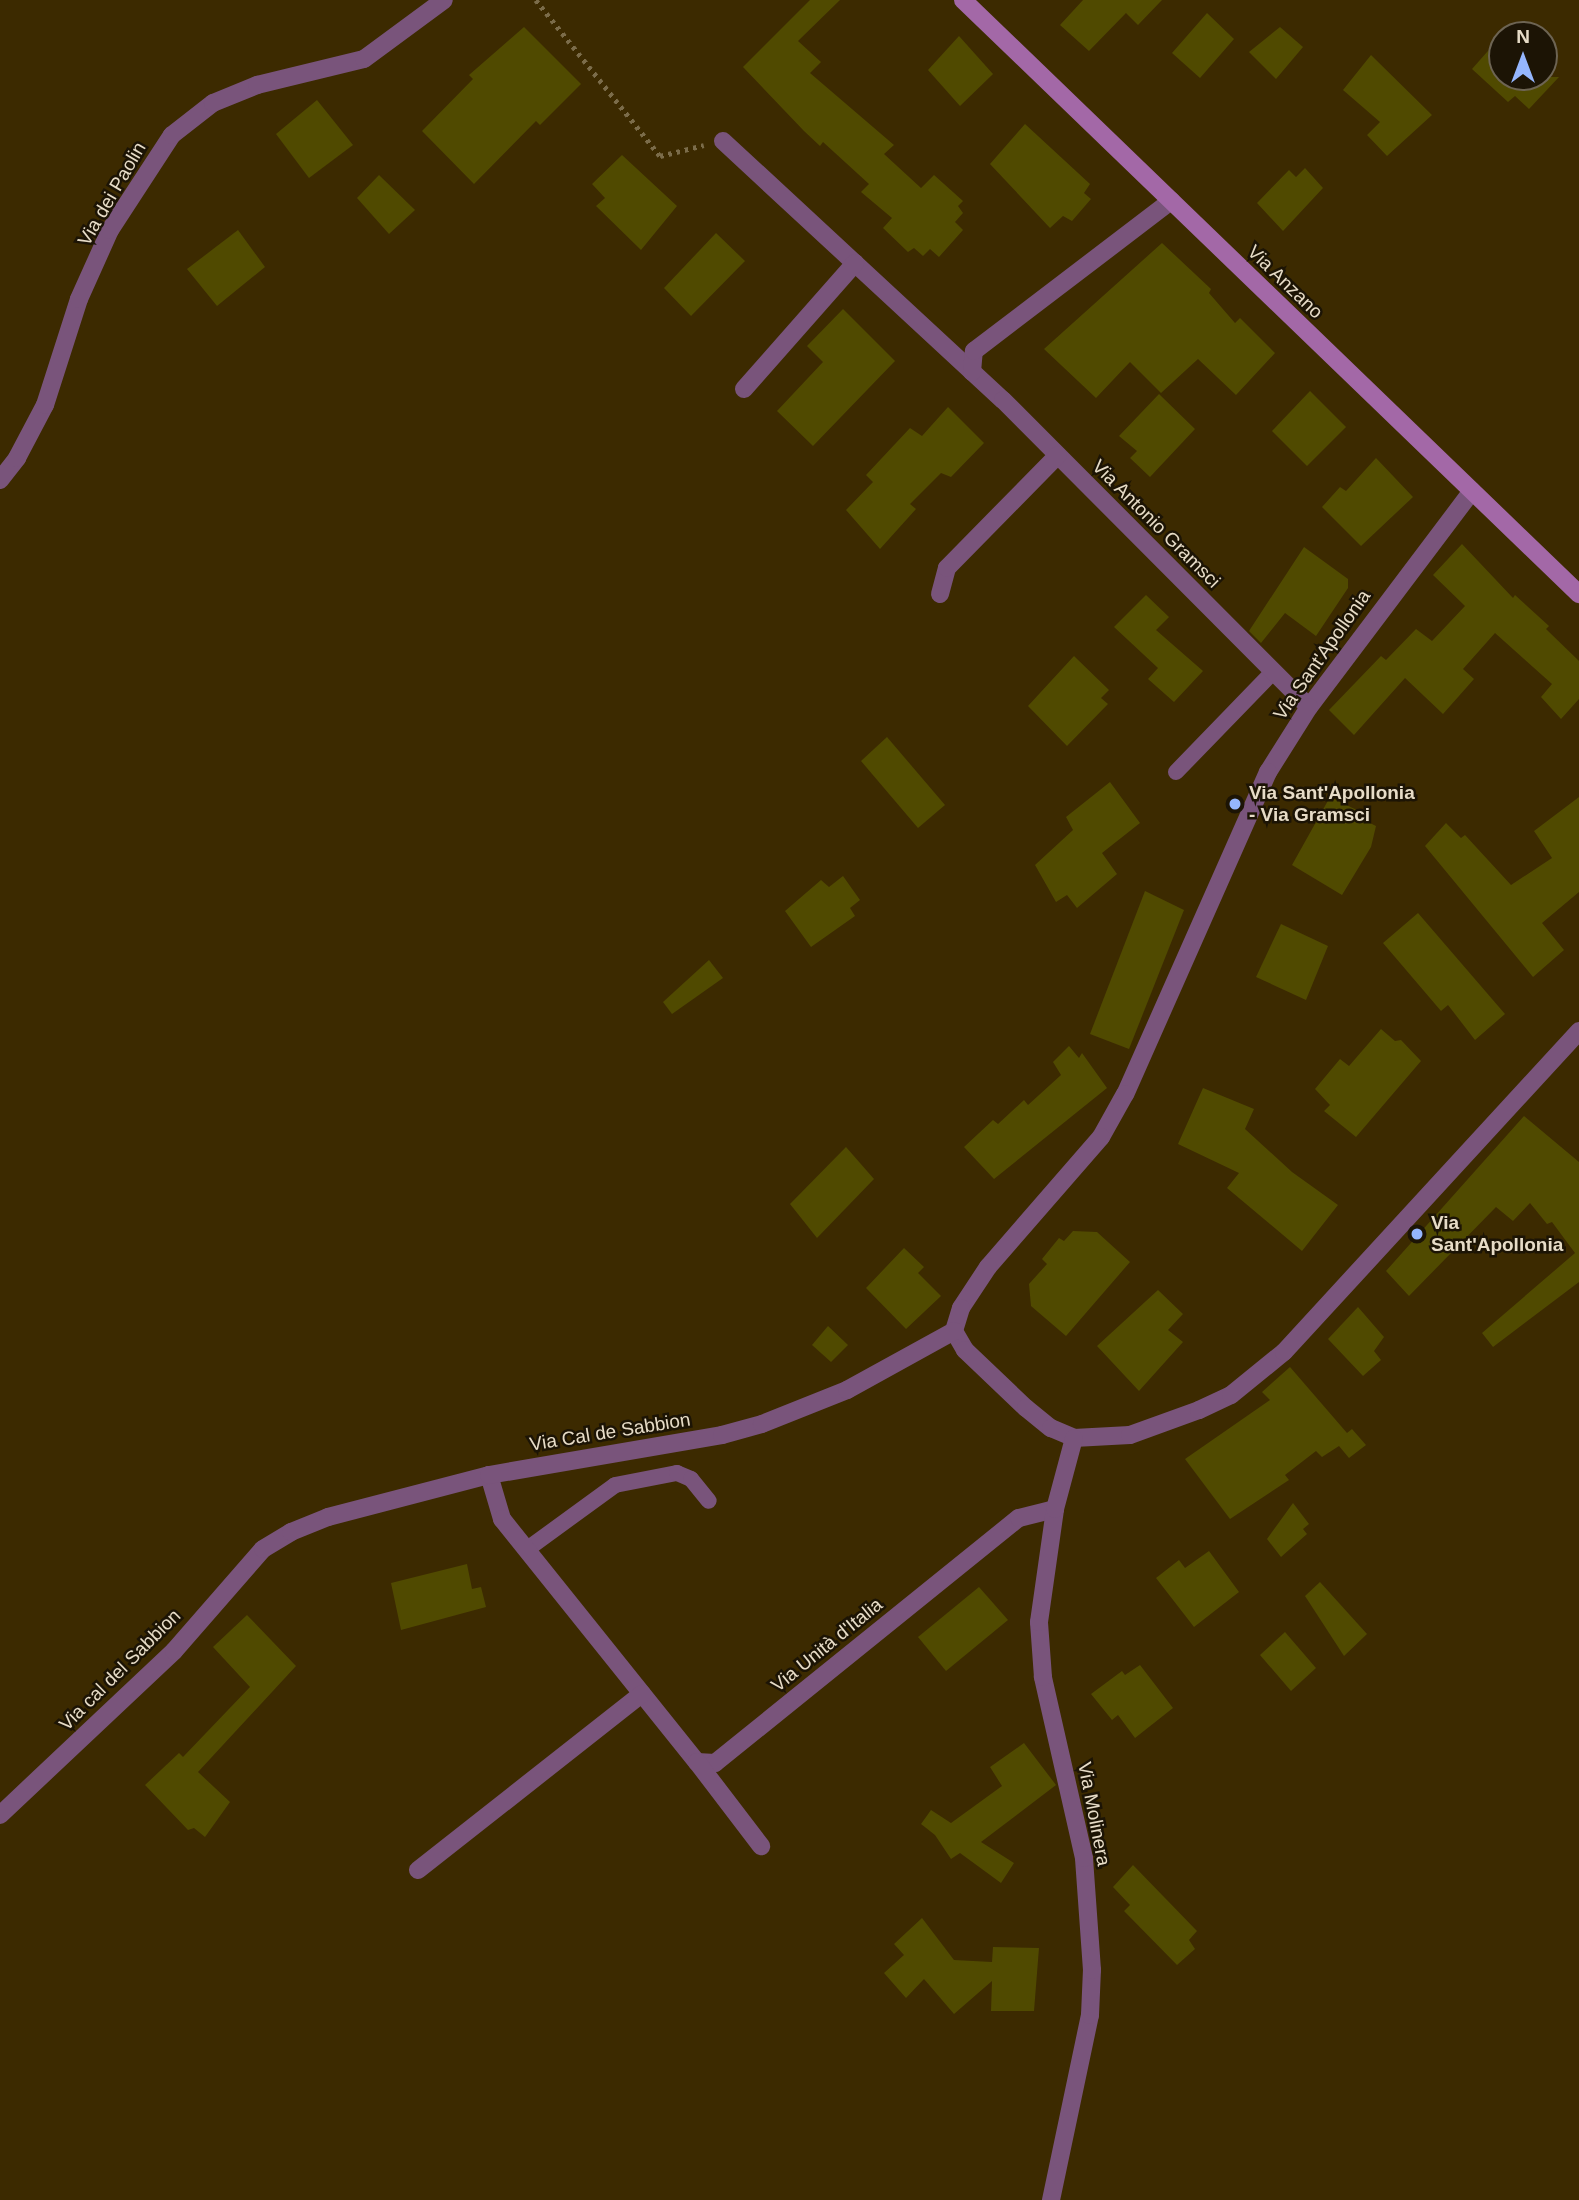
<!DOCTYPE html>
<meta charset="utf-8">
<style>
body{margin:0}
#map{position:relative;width:1579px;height:2200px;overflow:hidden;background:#3c2a00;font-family:Arial,sans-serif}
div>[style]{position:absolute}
.building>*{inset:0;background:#504a00}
.path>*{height:4.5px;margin-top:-2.25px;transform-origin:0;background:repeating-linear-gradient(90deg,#7b6c4a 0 3.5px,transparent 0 8.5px)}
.lane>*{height:16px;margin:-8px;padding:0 8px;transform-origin:8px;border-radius:8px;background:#79547b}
.street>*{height:18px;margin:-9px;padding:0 9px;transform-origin:9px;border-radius:9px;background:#79547b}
.secondary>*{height:18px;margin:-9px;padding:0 9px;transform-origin:9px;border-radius:9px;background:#a368a7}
.dots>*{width:19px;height:19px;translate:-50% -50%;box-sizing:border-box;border:4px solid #1c1405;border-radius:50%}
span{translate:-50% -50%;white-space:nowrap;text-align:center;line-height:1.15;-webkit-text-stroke:5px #1c1405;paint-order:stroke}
.street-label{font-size:19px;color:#e7dcc7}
.poi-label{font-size:19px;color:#e7dcc7;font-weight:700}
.left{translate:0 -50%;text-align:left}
.north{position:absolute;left:1488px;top:21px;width:70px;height:70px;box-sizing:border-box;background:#1c1405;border:2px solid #6d6453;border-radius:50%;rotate:0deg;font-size:19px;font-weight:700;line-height:28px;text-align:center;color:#e7dcc7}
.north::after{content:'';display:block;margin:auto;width:24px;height:32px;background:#95b6fd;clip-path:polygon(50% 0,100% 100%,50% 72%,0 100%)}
</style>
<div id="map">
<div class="building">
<div style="clip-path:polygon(810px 0,840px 0,798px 41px,821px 62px,810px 73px,894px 145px,884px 154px,921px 188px,934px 175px,963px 201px,958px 206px,963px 213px,955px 222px,963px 230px,939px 257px,930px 249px,923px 256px,914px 248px,908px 252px,883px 228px,892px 218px,861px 192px,869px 184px,823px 142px,820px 146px,804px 131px,743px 67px)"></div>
<div style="clip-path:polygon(1083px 0,1162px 0,1138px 25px,1126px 13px,1089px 51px,1060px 25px)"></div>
<div style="clip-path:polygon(1207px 13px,1234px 39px,1200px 78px,1172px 53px)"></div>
<div style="clip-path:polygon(524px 27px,581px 84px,540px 125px,536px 121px,474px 184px,422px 131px,473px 79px,469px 75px)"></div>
<div style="clip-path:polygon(1280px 27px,1303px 47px,1276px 79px,1249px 52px)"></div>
<div style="clip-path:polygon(1502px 35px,1502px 77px,1559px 77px,1529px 109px,1515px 96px,1508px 102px,1472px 69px)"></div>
<div style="clip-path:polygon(959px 36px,993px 74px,960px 106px,928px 70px)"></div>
<div style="clip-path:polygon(1371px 55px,1432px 115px,1387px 156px,1367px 135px,1380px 122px,1343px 90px)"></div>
<div style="clip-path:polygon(317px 100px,353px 145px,309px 178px,276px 134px)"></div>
<div style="clip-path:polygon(1025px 124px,1090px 184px,1084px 193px,1091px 199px,1072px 221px,1063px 216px,1050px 228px,990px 164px)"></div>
<div style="clip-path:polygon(622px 155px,677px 206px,641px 250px,596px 206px,605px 198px,592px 184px)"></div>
<div style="clip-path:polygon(1305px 168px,1323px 188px,1283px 231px,1257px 203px,1289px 170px,1296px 177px)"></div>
<div style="clip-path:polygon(379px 175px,415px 210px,389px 234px,357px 198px)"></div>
<div style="clip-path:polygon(238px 230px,265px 267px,217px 306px,187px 269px)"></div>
<div style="clip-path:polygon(716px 233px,745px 261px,691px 316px,664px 288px)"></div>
<div style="clip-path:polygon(1162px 243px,1211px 289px,1209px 293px,1235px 323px,1240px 318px,1275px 353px,1236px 395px,1198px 359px,1161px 393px,1130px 362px,1096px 398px,1044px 349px)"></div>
<div style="clip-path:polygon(843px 309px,895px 361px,813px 446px,777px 411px,823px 362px,807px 346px)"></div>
<div style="clip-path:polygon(1310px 391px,1346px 427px,1307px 466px,1272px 431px)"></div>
<div style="clip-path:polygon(1159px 394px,1195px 429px,1150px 477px,1130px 458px,1137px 451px,1119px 436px)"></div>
<div style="clip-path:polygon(948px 407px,984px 443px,951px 477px,941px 473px,910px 504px,916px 509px,880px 549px,846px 510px,873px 482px,866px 475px,910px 428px,922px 436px)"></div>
<div style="clip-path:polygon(1376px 458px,1413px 497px,1361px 546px,1322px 507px,1340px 487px,1346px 491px)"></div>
<div style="clip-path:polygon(1462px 544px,1513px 598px,1515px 595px,1549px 626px,1546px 629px,1579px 661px,1579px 699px,1561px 719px,1541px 697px,1552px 684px,1495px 633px,1463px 669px,1474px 679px,1443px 714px,1405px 678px,1354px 735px,1329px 710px,1381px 656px,1386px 660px,1416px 629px,1432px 641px,1465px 606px,1433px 575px)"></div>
<div style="clip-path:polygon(1304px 547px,1348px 579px,1348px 588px,1316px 636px,1285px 613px,1261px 643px,1249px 631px)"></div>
<div style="clip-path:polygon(1146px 595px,1169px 617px,1156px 630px,1203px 671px,1174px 702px,1148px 679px,1158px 668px,1114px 627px)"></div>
<div style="clip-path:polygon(1074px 656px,1109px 690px,1101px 698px,1108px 704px,1067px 746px,1028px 706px)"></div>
<div style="clip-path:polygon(887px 737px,945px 805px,918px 828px,861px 761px)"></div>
<div style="clip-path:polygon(1110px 782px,1140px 823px,1102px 853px,1117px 874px,1077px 908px,1067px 895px,1056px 902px,1035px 865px,1073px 830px,1066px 817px)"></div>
<div style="clip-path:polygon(1330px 797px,1365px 814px,1364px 820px,1376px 826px,1371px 847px,1342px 895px,1292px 865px)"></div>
<div style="clip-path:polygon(1579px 797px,1579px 892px,1542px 923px,1564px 950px,1533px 977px,1425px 846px,1446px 823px,1461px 838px,1465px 835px,1511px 885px,1552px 858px,1534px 831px)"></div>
<div style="clip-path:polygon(843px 876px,860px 900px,850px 908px,855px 916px,811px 947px,785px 911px,821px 880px,829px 887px)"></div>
<div style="clip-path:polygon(1145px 891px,1184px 910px,1129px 1049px,1090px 1034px)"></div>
<div style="clip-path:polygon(1418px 913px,1505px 1014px,1475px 1040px,1448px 1005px,1441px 1011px,1383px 943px)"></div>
<div style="clip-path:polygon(1281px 924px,1328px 946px,1306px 1000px,1256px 977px)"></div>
<div style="clip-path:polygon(709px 960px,723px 978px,672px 1014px,663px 1002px)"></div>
<div style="clip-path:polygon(1381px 1029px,1395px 1041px,1401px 1040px,1421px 1061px,1356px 1137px,1324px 1111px,1330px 1105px,1315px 1089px,1340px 1059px,1349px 1066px)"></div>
<div style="clip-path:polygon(1069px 1046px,1079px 1058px,1082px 1053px,1107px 1088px,994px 1179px,964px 1147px,993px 1120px,998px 1124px,1024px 1100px,1028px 1105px,1061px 1075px,1053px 1062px)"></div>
<div style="clip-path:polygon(1203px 1088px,1254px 1109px,1245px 1129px,1292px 1172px,1338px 1205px,1302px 1251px,1227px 1188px,1239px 1173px,1178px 1144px)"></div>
<div style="clip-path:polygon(1524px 1116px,1579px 1162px,1579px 1282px,1493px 1347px,1482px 1333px,1575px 1253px,1552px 1222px,1547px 1224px,1530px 1203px,1513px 1221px,1496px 1207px,1409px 1296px,1386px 1271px)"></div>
<div style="clip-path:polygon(846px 1147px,874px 1179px,817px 1238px,790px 1204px)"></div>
<div style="clip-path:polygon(1073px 1231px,1097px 1232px,1130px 1262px,1066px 1336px,1031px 1306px,1029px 1284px,1047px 1264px,1042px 1259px,1059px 1238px,1064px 1241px)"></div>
<div style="clip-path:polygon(904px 1248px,924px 1267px,918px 1273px,941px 1296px,906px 1329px,866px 1288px)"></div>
<div style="clip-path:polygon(1158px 1290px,1183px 1314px,1168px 1330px,1183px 1342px,1139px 1391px,1097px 1346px)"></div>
<div style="clip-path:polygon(1358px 1307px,1384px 1337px,1374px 1351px,1381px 1360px,1363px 1376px,1328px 1339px)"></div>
<div style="clip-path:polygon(828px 1326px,848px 1345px,831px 1362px,812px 1345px)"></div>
<div style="clip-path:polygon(1290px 1367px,1347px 1433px,1352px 1429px,1366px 1445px,1349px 1458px,1339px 1446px,1322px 1457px,1316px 1451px,1285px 1475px,1289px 1480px,1230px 1519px,1185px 1459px,1270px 1400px,1262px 1392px)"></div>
<div style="clip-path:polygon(1293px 1503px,1309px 1524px,1303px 1529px,1307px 1534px,1281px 1557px,1267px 1539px)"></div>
<div style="clip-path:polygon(1209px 1551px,1239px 1592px,1194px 1627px,1156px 1578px,1179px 1560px,1185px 1568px)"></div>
<div style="clip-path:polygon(467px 1564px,472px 1589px,481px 1587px,486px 1607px,401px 1630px,391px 1583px)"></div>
<div style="clip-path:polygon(1320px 1582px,1367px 1634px,1344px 1656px,1305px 1596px)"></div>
<div style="clip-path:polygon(979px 1587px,1008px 1620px,946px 1671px,918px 1637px)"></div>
<div style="clip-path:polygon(247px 1615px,296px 1666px,198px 1772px,230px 1802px,205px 1837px,194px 1828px,188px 1830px,145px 1785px,179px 1753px,183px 1757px,250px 1687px,213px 1647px)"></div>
<div style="clip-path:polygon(1285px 1632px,1316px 1668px,1291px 1691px,1260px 1655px)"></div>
<div style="clip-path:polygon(1140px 1665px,1173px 1708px,1135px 1738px,1118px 1715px,1112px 1720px,1091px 1694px,1122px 1671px,1125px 1675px)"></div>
<div style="clip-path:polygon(1024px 1743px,1056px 1785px,981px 1842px,1014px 1863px,1001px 1883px,960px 1853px,951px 1859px,935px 1835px,921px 1824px,931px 1810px,951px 1823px,1002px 1786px,990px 1767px)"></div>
<div style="clip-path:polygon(1133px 1865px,1197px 1931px,1189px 1940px,1195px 1949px,1177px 1965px,1124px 1911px,1130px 1905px,1113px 1887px)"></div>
<div style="clip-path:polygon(922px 1918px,954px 1960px,992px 1962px,993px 1947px,1039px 1948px,1034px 2011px,991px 2011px,992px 1981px,954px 2014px,924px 1979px,906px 1998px,884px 1973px,904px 1955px,894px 1944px)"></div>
</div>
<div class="path">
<div style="left:536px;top:0;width:199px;rotate:51.5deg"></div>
<div style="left:660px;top:156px;width:45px;rotate:-14deg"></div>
</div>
<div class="lane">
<div style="left:1176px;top:772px;width:139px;rotate:-45.9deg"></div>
<div style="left:526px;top:1550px;width:110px;rotate:-36.1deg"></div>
<div style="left:615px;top:1485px;width:63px;rotate:-11deg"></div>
<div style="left:677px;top:1473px;width:15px;rotate:23deg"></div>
<div style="left:691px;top:1479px;width:28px;rotate:51deg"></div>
</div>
<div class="street">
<div style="left:723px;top:141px;width:381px;rotate:42.8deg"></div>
<div style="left:1003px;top:400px;width:433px;rotate:45.1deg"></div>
<div style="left:972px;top:372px;width:21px;rotate:-85deg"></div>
<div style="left:974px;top:351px;width:248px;rotate:-37.3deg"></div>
<div style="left:744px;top:389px;width:168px;rotate:-48.6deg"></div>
<div style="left:0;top:480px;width:28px;rotate:-52deg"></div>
<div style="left:17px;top:458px;width:60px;rotate:-62.2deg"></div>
<div style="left:45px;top:405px;width:111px;rotate:-72.2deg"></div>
<div style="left:79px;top:299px;width:76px;rotate:-65.8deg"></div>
<div style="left:110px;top:230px;width:113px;rotate:-56.9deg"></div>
<div style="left:172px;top:135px;width:52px;rotate:-38deg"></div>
<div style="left:213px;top:103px;width:48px;rotate:-22.2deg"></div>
<div style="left:257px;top:85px;width:110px;rotate:-13.7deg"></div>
<div style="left:364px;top:59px;width:99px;rotate:-36.4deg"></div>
<div style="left:1472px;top:491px;width:271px;rotate:127deg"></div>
<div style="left:1309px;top:707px;width:77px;rotate:122.2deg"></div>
<div style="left:1268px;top:772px;width:352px;rotate:113.9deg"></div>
<div style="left:1125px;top:1094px;width:49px;rotate:119.2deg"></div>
<div style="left:1101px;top:1137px;width:172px;rotate:131deg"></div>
<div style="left:988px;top:1267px;width:49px;rotate:123.4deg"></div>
<div style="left:961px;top:1308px;width:24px;rotate:107deg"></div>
<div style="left:954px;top:1331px;width:22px;rotate:60deg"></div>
<div style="left:965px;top:1350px;width:84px;rotate:43.6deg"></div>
<div style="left:1026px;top:1408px;width:32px;rotate:39deg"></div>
<div style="left:1051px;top:1428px;width:25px;rotate:23deg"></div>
<div style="left:1074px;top:1438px;width:56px;rotate:-3.1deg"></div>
<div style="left:1130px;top:1435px;width:73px;rotate:-19.9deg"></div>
<div style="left:1199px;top:1410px;width:35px;rotate:-25deg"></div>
<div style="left:1231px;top:1395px;width:68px;rotate:-39.1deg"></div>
<div style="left:1284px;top:1352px;width:436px;rotate:-47.4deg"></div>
<div style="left:940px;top:594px;width:27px;rotate:-75deg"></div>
<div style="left:947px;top:568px;width:158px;rotate:-45.5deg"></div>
<div style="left:489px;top:1475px;width:46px;rotate:73.5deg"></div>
<div style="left:502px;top:1519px;width:312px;rotate:51.3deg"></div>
<div style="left:697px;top:1762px;width:18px;rotate:3deg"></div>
<div style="left:715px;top:1763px;width:390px;rotate:-38.9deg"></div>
<div style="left:1019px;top:1518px;width:37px;rotate:-14deg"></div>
<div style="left:697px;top:1762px;width:106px;rotate:52.7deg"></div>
<div style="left:0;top:1815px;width:239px;rotate:-43.3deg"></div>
<div style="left:174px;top:1651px;width:135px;rotate:-48.9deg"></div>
<div style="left:263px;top:1549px;width:33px;rotate:-31deg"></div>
<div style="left:291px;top:1532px;width:40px;rotate:-22deg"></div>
<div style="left:328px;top:1517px;width:166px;rotate:-14.6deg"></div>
<div style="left:489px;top:1475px;width:236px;rotate:-9.7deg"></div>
<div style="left:722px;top:1435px;width:41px;rotate:-15.4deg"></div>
<div style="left:762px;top:1424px;width:92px;rotate:-21.8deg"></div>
<div style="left:847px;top:1390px;width:122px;rotate:-28.9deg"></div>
<div style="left:418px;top:1870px;width:285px;rotate:-38.2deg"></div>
<div style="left:1051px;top:2200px;width:189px;rotate:-78.1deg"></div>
<div style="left:1090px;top:2015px;width:45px;rotate:-87.5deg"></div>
<div style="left:1092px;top:1970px;width:112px;rotate:-94.1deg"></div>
<div style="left:1084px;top:1858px;width:186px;rotate:-102.8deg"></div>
<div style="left:1043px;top:1677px;width:55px;rotate:-94.2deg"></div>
<div style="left:1039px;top:1622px;width:114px;rotate:-81.9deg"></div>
<div style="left:1055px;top:1509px;width:73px;rotate:-75deg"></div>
</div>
<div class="secondary">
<div style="left:963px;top:0;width:856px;rotate:43.96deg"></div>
</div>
<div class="dots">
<div style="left:1235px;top:804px;background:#95b6fd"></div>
<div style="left:1417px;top:1234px;background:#95b6fd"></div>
</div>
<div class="street-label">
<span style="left:112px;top:194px;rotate:-60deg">Via dei Paolin</span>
<span style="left:1285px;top:282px;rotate:44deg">Via Anzano</span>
<span style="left:1156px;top:524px;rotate:45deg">Via Antonio Gramsci</span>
<span style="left:1322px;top:655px;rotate:-55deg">Via Sant'Apollonia</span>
<span style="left:610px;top:1432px;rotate:-9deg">Via Cal de Sabbion</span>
<span style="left:827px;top:1645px;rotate:-39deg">Via Unità d'Italia</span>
<span style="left:120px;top:1670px;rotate:-45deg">Via cal del Sabbion</span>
<span style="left:1094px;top:1814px;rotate:79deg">Via Molinera</span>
</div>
<div class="poi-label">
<span class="left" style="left:1249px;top:804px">Via Sant'Apollonia<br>- Via Gramsci</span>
<span class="left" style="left:1431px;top:1234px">Via<br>Sant'Apollonia</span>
</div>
<div class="north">N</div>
</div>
